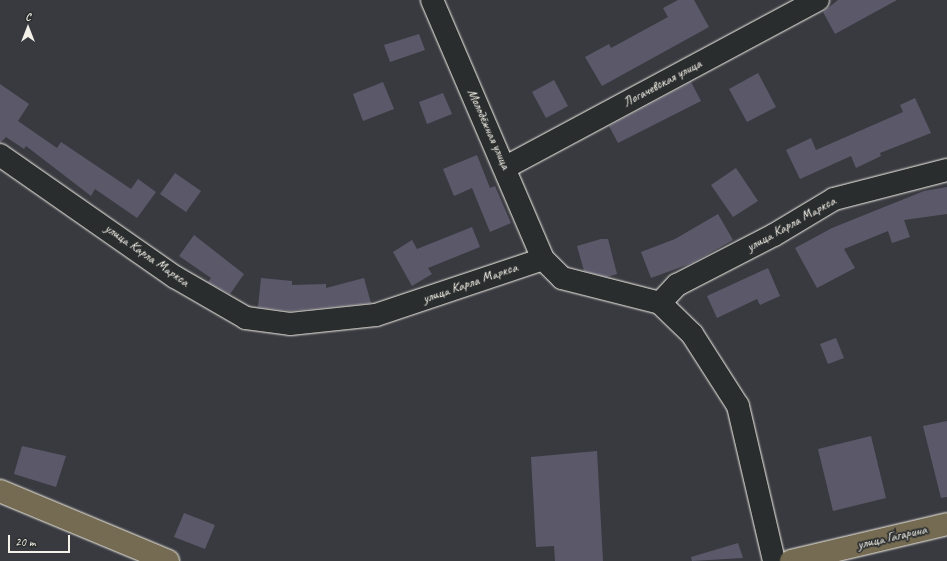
<!DOCTYPE html>
<meta charset="utf-8">
<style>
body{margin:0}
#map{position:relative;width:947px;height:561px;overflow:hidden;background:#393a40;font-family:Caveat,sans-serif}
div>[style]{position:absolute}
.building>*{inset:0;background:#5b586a}
.roads{filter:drop-shadow(0 0 1px #f4f1e8) drop-shadow(0 0 1px #f4f1e8)}
.minor>*{height:22px;margin:-11px;padding:0 11px;transform-origin:11px;border-radius:11px;background:#2a2d2e}
.major>*{height:22px;margin:-11px;padding:0 11px;transform-origin:11px;border-radius:11px;background:#756b52}
span{translate:-50% -50%;white-space:nowrap;text-align:center;line-height:1.15;-webkit-text-stroke:3.5px #2a2d2e;paint-order:stroke}
.street-label{font-size:14px;color:#f4f1e8}
.north{position:absolute;left:8px;top:8px;width:40px;height:40px;-webkit-text-stroke:3px #2a2d2e;paint-order:stroke;rotate:0deg;font-size:11px;font-weight:700;line-height:16px;text-align:center;color:#f4f1e8}
.north::after{content:'';display:block;margin:auto;width:14px;height:18px;background:#f4f1e8;clip-path:polygon(50% 0,100% 100%,50% 72%,0 100%)}
.scale{position:absolute;left:8px;top:535px;width:62px;height:18px;box-sizing:border-box;border:2px solid #f4f1e8;border-top:0;padding-left:5px;font-size:12px;line-height:14px;white-space:nowrap;color:#f4f1e8;-webkit-text-stroke:3px #2a2d2e;paint-order:stroke}
</style>
<div id="map">
<div class="building">
<div style="clip-path:polygon(678px 0,694px 0,709px 27px,602px 86px,585px 57px,609px 44px,611px 48px,668px 17px,663px 8px)"></div>
<div style="clip-path:polygon(838px 0,897px 0,835px 34px,823px 12px)"></div>
<div style="clip-path:polygon(419px 34px,425px 50px,390px 62px,384px 45px)"></div>
<div style="clip-path:polygon(758px 73px,776px 107px,747px 122px,729px 89px)"></div>
<div style="clip-path:polygon(554px 80px,568px 106px,546px 118px,532px 92px)"></div>
<div style="clip-path:polygon(383px 82px,394px 109px,363px 121px,353px 94px)"></div>
<div style="clip-path:polygon(691px 82px,701px 101px,618px 143px,609px 126px)"></div>
<div style="clip-path:polygon(0 84px,29px 104px,18px 121px,57px 148px,61px 142px,131px 189px,138px 179px,156px 192px,137px 218px,95px 189px,91px 196px,26px 146px,24px 149px,6px 137px,0 143px)"></div>
<div style="clip-path:polygon(443px 93px,452px 114px,427px 124px,419px 102px)"></div>
<div style="clip-path:polygon(915px 98px,931px 133px,880px 153px,881px 156px,856px 168px,851px 156px,800px 179px,786px 150px,811px 138px,816px 150px,903px 112px,900px 105px)"></div>
<div style="clip-path:polygon(477px 155px,490px 188px,495px 186px,511px 223px,490px 232px,472px 188px,454px 196px,443px 169px)"></div>
<div style="clip-path:polygon(736px 168px,758px 201px,733px 217px,711px 185px)"></div>
<div style="clip-path:polygon(175px 173px,201px 191px,186px 212px,160px 194px)"></div>
<div style="clip-path:polygon(947px 187px,947px 214px,904px 220px,910px 237px,892px 243px,888px 231px,844px 249px,855px 268px,817px 288px,795px 248px,832px 228px,924px 191px)"></div>
<div style="clip-path:polygon(718px 214px,733px 240px,692px 263px,651px 278px,641px 252px,675px 239px)"></div>
<div style="clip-path:polygon(472px 227px,480px 247px,428px 268px,432px 274px,412px 286px,393px 252px,412px 240px,417px 249px)"></div>
<div style="clip-path:polygon(194px 235px,244px 274px,230px 294px,208px 282px,211px 278px,179px 256px)"></div>
<div style="clip-path:polygon(601px 239px,608px 239px,617px 274px,607px 277px,584px 271px,577px 246px)"></div>
<div style="clip-path:polygon(768px 268px,780px 296px,760px 305px,757px 299px,717px 318px,707px 296px)"></div>
<div style="clip-path:polygon(261px 278px,292px 281px,292px 285px,326px 284px,326px 288px,364px 278px,371px 303px,290px 311px,258px 307px)"></div>
<div style="clip-path:polygon(836px 338px,844px 358px,828px 364px,820px 344px)"></div>
<div style="clip-path:polygon(947px 421px,947px 497px,941px 498px,923px 426px)"></div>
<div style="clip-path:polygon(871px 436px,886px 498px,833px 511px,818px 449px)"></div>
<div style="clip-path:polygon(22px 446px,66px 456px,56px 487px,14px 474px)"></div>
<div style="clip-path:polygon(597px 451px,603px 561px,555px 561px,554px 546px,536px 547px,531px 457px)"></div>
<div style="clip-path:polygon(184px 513px,215px 525px,205px 549px,174px 537px)"></div>
<div style="clip-path:polygon(738px 543px,743px 558px,692px 561px,691px 557px)"></div>
</div>
<div class="roads">
<div class="minor">
<div style="left:432px;top:0;width:282px;rotate:66.8deg"></div>
<div style="left:0;top:155px;width:213px;rotate:34.9deg"></div>
<div style="left:175px;top:277px;width:82px;rotate:30deg"></div>
<div style="left:246px;top:318px;width:44px;rotate:7.8deg"></div>
<div style="left:290px;top:324px;width:86px;rotate:-6deg"></div>
<div style="left:376px;top:315px;width:176px;rotate:-18.5deg"></div>
<div style="left:543px;top:259px;width:27px;rotate:45deg"></div>
<div style="left:562px;top:278px;width:101px;rotate:14.3deg"></div>
<div style="left:506px;top:167px;width:354px;rotate:-28.2deg"></div>
<div style="left:660px;top:303px;width:25px;rotate:-47deg"></div>
<div style="left:677px;top:285px;width:109px;rotate:-27.3deg"></div>
<div style="left:774px;top:235px;width:70px;rotate:-31deg"></div>
<div style="left:834px;top:199px;width:117px;rotate:-14.4deg"></div>
<div style="left:660px;top:303px;width:45px;rotate:44.1deg"></div>
<div style="left:692px;top:334px;width:85px;rotate:57.4deg"></div>
<div style="left:738px;top:406px;width:159px;rotate:76.9deg"></div>
</div>
<div class="major">
<div style="left:0;top:491px;width:182px;rotate:22.6deg"></div>
<div style="left:791px;top:561px;width:160px;rotate:-13.3deg"></div>
</div>
</div>
<div class="street-label">
<span style="left:662px;top:83px;rotate:-28deg">Логачевская улица</span>
<span style="left:489px;top:129px;rotate:66deg">Молодёжная улица</span>
<span style="left:791px;top:224px;rotate:-29deg">улица Карла Маркса</span>
<span style="left:147px;top:255px;rotate:35deg">улица Карла Маркса</span>
<span style="left:470px;top:283px;rotate:-19deg">улица Карла Маркса</span>
<span style="left:892px;top:537px;rotate:-13deg">улица Гагарина</span>
</div>
<div class="north">С</div>
<div class="scale">20 m</div>
</div>
